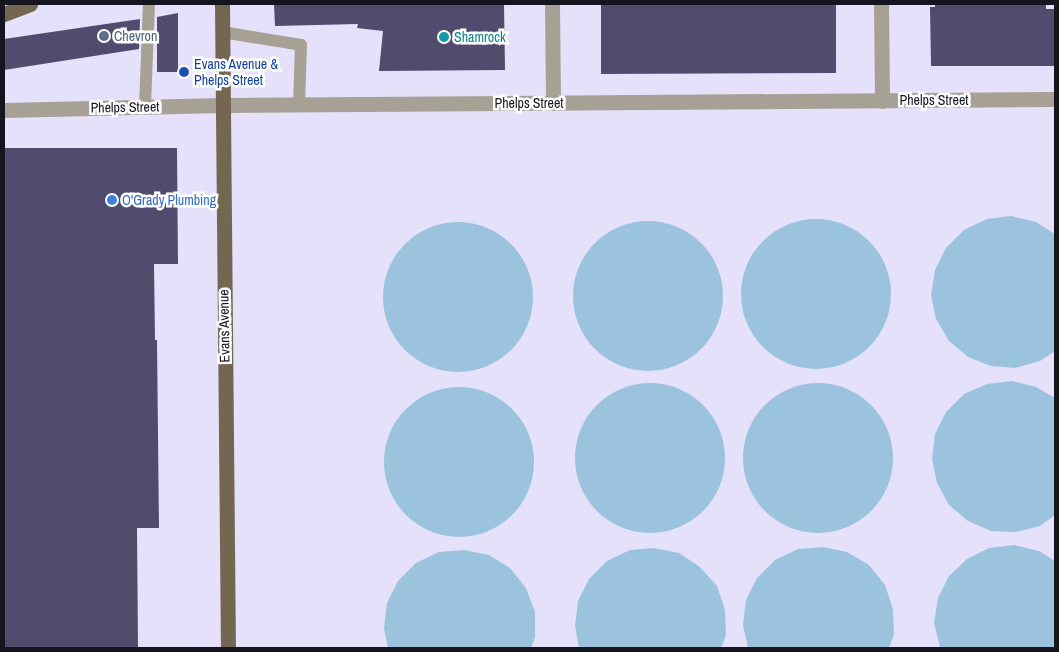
<!DOCTYPE html>
<style>
body{margin:0}
#map{position:relative;width:1059px;height:652px;overflow:hidden;background:#e5e1fb;font-family:"Archivo Narrow",sans-serif}
div>[style]{position:absolute}
.water>*{inset:0;background:#9bc3dd}
.round{border-radius:50%}
.building>*{inset:0;background:#514b6d}
.lane>*{height:12px;margin:-6px;padding:0 6px;transform-origin:6px;border-radius:6px;background:#a7a094}
.street>*{height:15px;margin:-7.5px;padding:0 7.5px;transform-origin:7.5px;border-radius:7.5px;background:#a7a094}
.primary>*{height:15px;margin:-7.5px;padding:0 7.5px;transform-origin:7.5px;border-radius:7.5px;background:#746751}
.dots>*{width:14px;height:14px;translate:-50% -50%;box-sizing:border-box;border:2px solid #fff;border-radius:50%}
span{translate:-50% -50%;white-space:nowrap;text-align:center;line-height:1.15;-webkit-text-stroke:5px #fff;paint-order:stroke}
.service-label{font-size:14px;color:#4e5e75}
.left{translate:0 -50%;text-align:left}
.culture-label{font-size:14px;color:#0d838f}
.transit-label{font-size:14px;color:#164399}
.street-label{font-size:14px;color:#16141f}
.shop-label{font-size:14px;color:#366cbe}
.frame{position:absolute;inset:0;border:5px solid #16141f;pointer-events:none}
</style>
<div id="map">
<div class="water">
<div style="clip-path:polygon(1011px 216px,1036px 222px,1055px 234px,1055px 351px,1040px 361px,1015px 368px,991px 366px,968px 357px,949px 341px,936px 319px,931px 295px,935px 270px,946px 248px,964px 230px,987px 219px)"></div>
<div class="round" style="left:741px;top:219px;width:150px;height:150px"></div>
<div class="round" style="left:573px;top:221px;width:150px;height:150px"></div>
<div class="round" style="left:383px;top:222px;width:150px;height:150px"></div>
<div style="clip-path:polygon(1012px 381px,1036px 387px,1055px 398px,1055px 515px,1040px 526px,1016px 532px,991px 531px,968px 521px,949px 505px,937px 483px,932px 459px,935px 434px,946px 412px,964px 394px,987px 384px)"></div>
<div class="round" style="left:575px;top:383px;width:150px;height:150px"></div>
<div class="round" style="left:743px;top:383px;width:150px;height:150px"></div>
<div class="round" style="left:384px;top:387px;width:150px;height:150px"></div>
<div style="clip-path:polygon(1014px 545px,1039px 551px,1055px 561px,1055px 648px,940px 648px,934px 623px,938px 598px,949px 576px,967px 559px,989px 548px)"></div>
<div style="clip-path:polygon(823px 547px,847px 552px,869px 565px,885px 585px,893px 609px,894px 634px,889px 648px,748px 648px,743px 625px,746px 600px,757px 578px,775px 560px,798px 549px)"></div>
<div style="clip-path:polygon(654px 548px,679px 553px,700px 567px,717px 586px,725px 610px,726px 635px,721px 648px,579px 648px,575px 626px,578px 601px,589px 579px,607px 561px,630px 550px)"></div>
<div style="clip-path:polygon(464px 550px,489px 555px,510px 568px,526px 588px,535px 612px,535px 637px,531px 648px,388px 648px,384px 628px,387px 603px,398px 581px,416px 563px,439px 552px)"></div>
</div>
<div class="building">
<div style="clip-path:polygon(274px 4px,504px 4px,505px 70px,379px 71px,383px 31px,357px 28px,358px 24px,275px 26px)"></div>
<div style="clip-path:polygon(601px 4px,836px 4px,836px 73px,601px 74px)"></div>
<div style="clip-path:polygon(935px 4px,1046px 4px,1046px 9px,1055px 9px,1055px 66px,931px 66px,930px 7px,935px 7px)"></div>
<div style="clip-path:polygon(178px 13px,178px 72px,157px 72px,157px 17px)"></div>
<div style="clip-path:polygon(140px 19px,139px 49px,4px 70px,4px 39px)"></div>
<div style="clip-path:polygon(4px 148px,177px 148px,178px 264px,154px 264px,155px 340px,157px 340px,159px 528px,137px 528px,138px 648px,4px 648px)"></div>
</div>
<div class="lane">
<div style="left:222px;top:32px;width:80px;rotate:9.3deg"></div>
<div style="left:301px;top:45px;width:60px;rotate:91.9deg"></div>
<div style="left:145px;top:107px;width:103px;rotate:-87.8deg"></div>
</div>
<div class="street">
<div style="left:552px;top:4px;width:99px;rotate:89.4deg"></div>
<div style="left:881px;top:4px;width:97px;rotate:89.4deg"></div>
<div style="left:4px;top:110px;width:218px;rotate:-1.3deg"></div>
<div style="left:222px;top:105px;width:833px;rotate:-0.41deg"></div>
</div>
<div class="primary">
<div style="left:222px;top:4px;width:644px;rotate:89.47deg"></div>
<div style="left:4px;top:14px;width:28px;rotate:-21deg"></div>
</div>
<div class="dots">
<div style="left:104px;top:36px;background:#5c6f8a"></div>
<div style="left:444px;top:37px;background:#0f9aa8"></div>
<div style="left:184px;top:72px;background:#1a4fb4"></div>
<div style="left:112px;top:200px;background:#3f7fe0"></div>
</div>
<div class="service-label">
<span class="left" style="left:114px;top:36px">Chevron</span>
</div>
<div class="culture-label">
<span class="left" style="left:454px;top:37px">Shamrock</span>
</div>
<div class="transit-label">
<span class="left" style="left:194px;top:72px">Evans Avenue &amp;<br>Phelps Street</span>
</div>
<div class="street-label">
<span style="left:934px;top:100px">Phelps Street</span>
<span style="left:529px;top:103px">Phelps Street</span>
<span style="left:125px;top:107px;rotate:-1deg">Phelps Street</span>
<span style="left:224px;top:326px;rotate:-91deg">Evans Avenue</span>
</div>
<div class="shop-label">
<span class="left" style="left:122px;top:200px">O'Grady Plumbing</span>
</div>
<div class="frame"></div>
</div>
